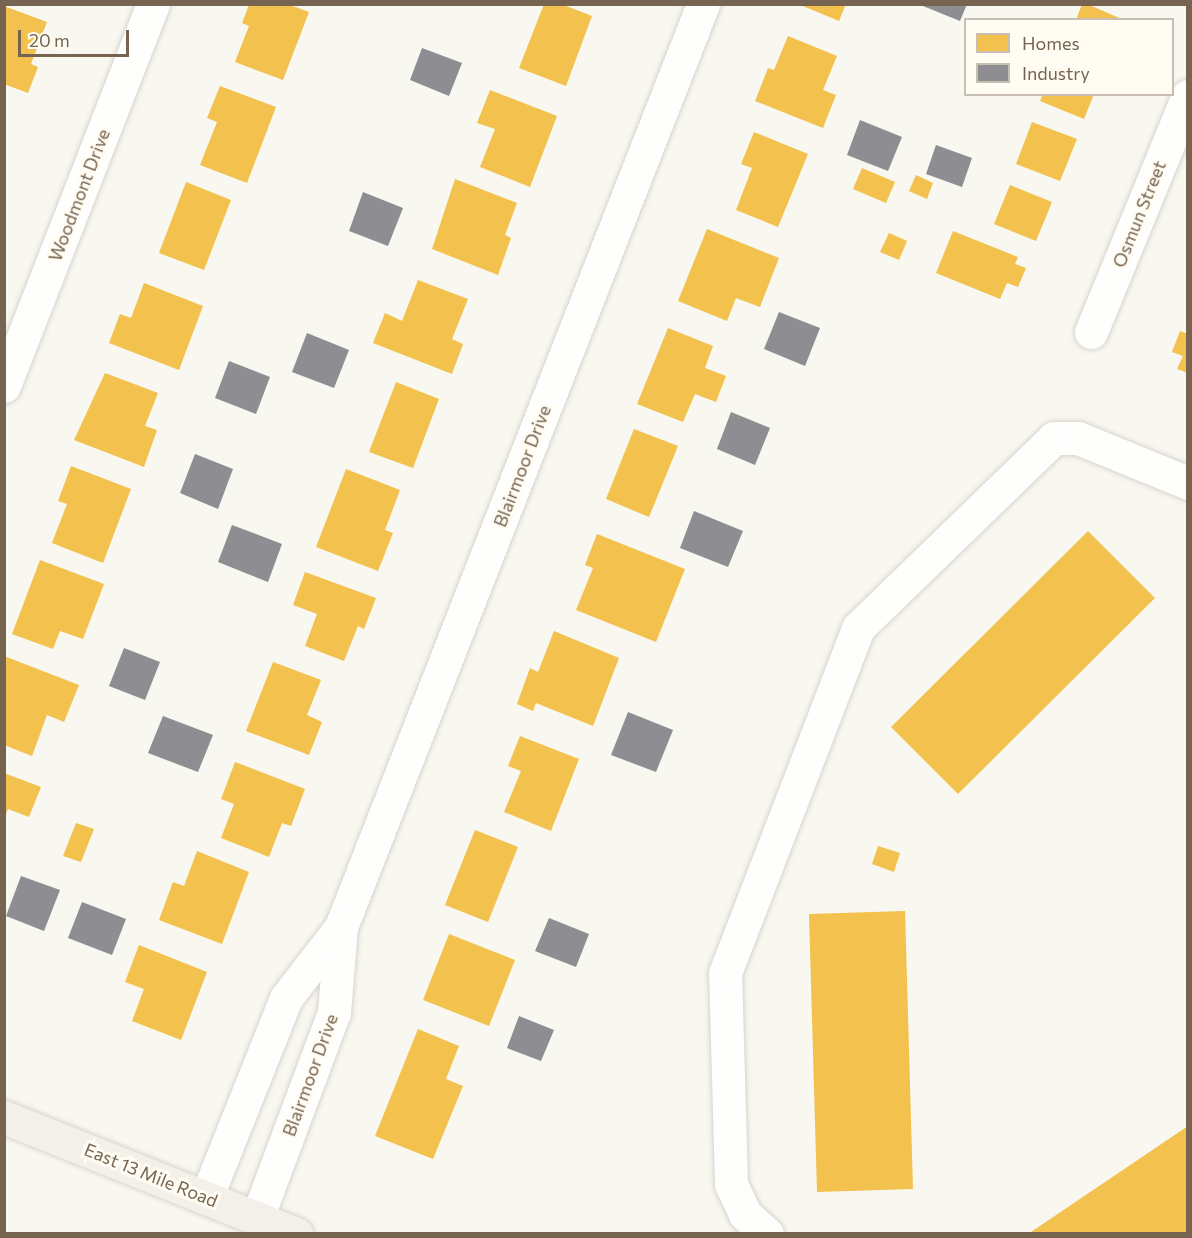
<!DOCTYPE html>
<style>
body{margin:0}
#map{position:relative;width:1192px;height:1238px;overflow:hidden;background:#f8f7f0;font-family:Commissioner,sans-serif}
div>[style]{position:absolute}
.homes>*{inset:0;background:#f2c14e}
.industry>*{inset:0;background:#8d8d92}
.roads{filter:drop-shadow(0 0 2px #d8d4ce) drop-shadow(0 0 2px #d8d4ce)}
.minor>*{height:33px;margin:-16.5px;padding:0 16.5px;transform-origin:16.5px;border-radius:16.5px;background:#fefefd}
.major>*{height:33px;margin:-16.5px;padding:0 16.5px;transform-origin:16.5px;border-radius:16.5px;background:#f2f0e8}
span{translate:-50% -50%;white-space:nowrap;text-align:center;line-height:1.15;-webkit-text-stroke:6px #fefcf3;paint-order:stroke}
.street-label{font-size:18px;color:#776450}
.frame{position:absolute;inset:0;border:6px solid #776450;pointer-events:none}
.legend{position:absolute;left:964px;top:18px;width:210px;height:78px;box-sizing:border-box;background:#fefcf3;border:2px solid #c8bfb2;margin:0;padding:8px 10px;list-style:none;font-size:18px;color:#776450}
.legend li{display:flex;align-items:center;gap:12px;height:30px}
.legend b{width:30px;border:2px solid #c8bfb2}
.scale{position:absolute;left:18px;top:30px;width:111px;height:27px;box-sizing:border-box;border:3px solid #776450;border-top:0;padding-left:8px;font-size:18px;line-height:21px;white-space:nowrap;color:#776450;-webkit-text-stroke:4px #fefcf3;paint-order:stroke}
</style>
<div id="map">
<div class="homes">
<div style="clip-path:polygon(544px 4px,561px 4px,592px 16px,566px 86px,519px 68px)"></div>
<div style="clip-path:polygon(798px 4px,846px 4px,839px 21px)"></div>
<div style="clip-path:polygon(1082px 4px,1087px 4px,1124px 20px,1076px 20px)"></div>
<div style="clip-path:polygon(249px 5px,290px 5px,309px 12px,283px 80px,235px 62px,249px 26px,242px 23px)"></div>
<div style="clip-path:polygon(4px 6px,47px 22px,31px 64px,38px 67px,28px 93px,4px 84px)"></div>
<div style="clip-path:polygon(788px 36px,837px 56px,823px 90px,836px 95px,823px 128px,755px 101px,768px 68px,774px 70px)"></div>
<div style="clip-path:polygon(220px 86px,276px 107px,247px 183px,200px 165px,217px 122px,207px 118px)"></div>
<div style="clip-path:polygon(490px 90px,557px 116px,530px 187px,480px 167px,495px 129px,477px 123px)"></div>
<div style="clip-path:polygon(1043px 94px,1094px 94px,1084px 119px,1040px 101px)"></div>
<div style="clip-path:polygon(1032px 122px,1077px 139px,1060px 181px,1016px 164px)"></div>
<div style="clip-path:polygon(754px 132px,808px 154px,778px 227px,736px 210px,752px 168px,741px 164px)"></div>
<div style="clip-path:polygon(862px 168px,895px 182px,886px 203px,853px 189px)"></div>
<div style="clip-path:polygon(916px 175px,933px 183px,927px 199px,909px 191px)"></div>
<div style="clip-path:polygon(455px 179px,517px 203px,505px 235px,511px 238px,498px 275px,432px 249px)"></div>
<div style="clip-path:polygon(186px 182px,231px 200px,204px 270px,159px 253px)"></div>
<div style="clip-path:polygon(1010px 185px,1052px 202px,1036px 241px,994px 224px)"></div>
<div style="clip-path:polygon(707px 229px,779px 258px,760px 307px,736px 298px,727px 321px,678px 301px)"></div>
<div style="clip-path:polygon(953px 231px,1018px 257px,1015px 264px,1026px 268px,1018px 287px,1007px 283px,1000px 299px,936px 273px)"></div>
<div style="clip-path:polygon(889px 233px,907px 241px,899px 260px,880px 252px)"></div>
<div style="clip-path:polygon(418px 280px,468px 299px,452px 339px,463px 344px,452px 374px,373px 343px,385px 313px,402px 321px)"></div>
<div style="clip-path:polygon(144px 283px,203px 306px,179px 370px,109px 343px,120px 314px,131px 318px)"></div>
<div style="clip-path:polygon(668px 328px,713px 346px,705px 368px,726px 376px,716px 402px,695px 394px,683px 422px,637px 404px)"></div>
<div style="clip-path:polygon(1180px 331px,1188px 334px,1188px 373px,1177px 369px,1183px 356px,1172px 352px)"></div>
<div style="clip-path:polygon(105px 373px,158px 393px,145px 426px,157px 430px,144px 467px,74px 440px)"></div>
<div style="clip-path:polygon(396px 382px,439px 399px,413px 468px,369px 452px)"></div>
<div style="clip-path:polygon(634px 429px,678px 446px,649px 517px,606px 499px)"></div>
<div style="clip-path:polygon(71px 466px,131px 489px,103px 563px,52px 543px,67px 504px,58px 501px)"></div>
<div style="clip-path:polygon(346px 469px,400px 490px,385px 530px,393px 533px,378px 571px,316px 547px)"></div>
<div style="clip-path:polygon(1088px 531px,1155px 598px,958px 794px,891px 727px)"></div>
<div style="clip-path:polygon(597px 534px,685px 569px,656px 642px,576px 610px,593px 568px,585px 565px)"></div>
<div style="clip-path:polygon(40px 560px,104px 584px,83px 639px,60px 631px,53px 649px,12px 634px)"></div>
<div style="clip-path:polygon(305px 572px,376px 598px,364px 629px,358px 626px,344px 661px,305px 646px,317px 614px,293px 605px)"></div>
<div style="clip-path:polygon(554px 631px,619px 658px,593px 726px,536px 703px,533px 711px,517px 704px,530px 668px,538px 672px)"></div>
<div style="clip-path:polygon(4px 656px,79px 685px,64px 722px,47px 715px,32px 756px,4px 745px)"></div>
<div style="clip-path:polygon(273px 662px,321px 680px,307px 715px,322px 722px,309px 755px,246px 731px)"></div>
<div style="clip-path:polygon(520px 736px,579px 759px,551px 831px,504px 812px,521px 771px,508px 766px)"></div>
<div style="clip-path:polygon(235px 762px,305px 789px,291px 826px,282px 823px,269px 857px,221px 838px,234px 804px,221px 799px)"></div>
<div style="clip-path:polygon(4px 773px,41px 787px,29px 817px,8px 809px,4px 819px)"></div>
<div style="clip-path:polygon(76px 823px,94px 829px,81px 862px,63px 856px)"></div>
<div style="clip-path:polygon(475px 830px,518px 847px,488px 922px,445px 905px)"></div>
<div style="clip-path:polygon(878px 846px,900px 853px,894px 872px,872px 864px)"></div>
<div style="clip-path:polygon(197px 851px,249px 872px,222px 944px,159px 920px,173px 882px,184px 886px)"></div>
<div style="clip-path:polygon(905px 911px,913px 1189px,817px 1192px,809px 914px)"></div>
<div style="clip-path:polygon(449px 934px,515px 960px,489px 1026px,423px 1000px)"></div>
<div style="clip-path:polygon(139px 945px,207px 972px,181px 1040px,132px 1021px,144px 989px,125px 982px)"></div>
<div style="clip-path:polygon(418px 1029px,459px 1046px,446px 1079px,463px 1086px,433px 1159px,375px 1136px)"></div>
<div style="clip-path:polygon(1188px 1126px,1188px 1234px,1028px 1234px)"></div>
</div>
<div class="industry">
<div style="clip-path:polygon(918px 4px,967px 4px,960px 21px)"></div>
<div style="clip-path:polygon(422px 48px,462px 63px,449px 96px,410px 80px)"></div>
<div style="clip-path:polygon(860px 120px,902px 137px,888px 171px,847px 155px)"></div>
<div style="clip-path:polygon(936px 145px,972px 158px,962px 187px,926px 174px)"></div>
<div style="clip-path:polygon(363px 192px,403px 208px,388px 246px,349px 231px)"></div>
<div style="clip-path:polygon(779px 312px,820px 328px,805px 366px,764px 349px)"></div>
<div style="clip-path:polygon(307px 333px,349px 350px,334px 388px,292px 372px)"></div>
<div style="clip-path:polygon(229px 361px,270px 377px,256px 414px,215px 398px)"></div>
<div style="clip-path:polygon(731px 412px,770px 428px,755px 465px,717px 449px)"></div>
<div style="clip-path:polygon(195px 454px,233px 469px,218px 509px,180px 493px)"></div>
<div style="clip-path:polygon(694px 511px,743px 531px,728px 567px,680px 548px)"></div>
<div style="clip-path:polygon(232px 525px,282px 544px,268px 582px,218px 562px)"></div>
<div style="clip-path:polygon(124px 648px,160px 662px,145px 700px,109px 686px)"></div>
<div style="clip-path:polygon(628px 712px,673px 730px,656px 772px,611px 755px)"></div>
<div style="clip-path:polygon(163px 716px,213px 735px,198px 772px,148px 753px)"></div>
<div style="clip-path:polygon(21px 876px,60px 890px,44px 931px,6px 916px)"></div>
<div style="clip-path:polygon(82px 902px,126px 919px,112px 955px,68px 938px)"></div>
<div style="clip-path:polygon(549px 918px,589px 934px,576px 967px,535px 951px)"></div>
<div style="clip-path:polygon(519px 1016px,554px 1030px,541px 1061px,507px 1048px)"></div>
</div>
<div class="roads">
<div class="minor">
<div style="left:1091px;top:332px;width:255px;rotate:-67.7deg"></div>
<div style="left:4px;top:386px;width:410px;rotate:-68.7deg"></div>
<div style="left:206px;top:1198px;width:215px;rotate:-68.2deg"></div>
<div style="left:286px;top:998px;width:90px;rotate:-52.2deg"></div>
<div style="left:341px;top:927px;width:991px;rotate:-68.58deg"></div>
<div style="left:257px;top:1218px;width:220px;rotate:-69.5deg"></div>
<div style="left:334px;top:1012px;width:85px;rotate:-85.3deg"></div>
<div style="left:767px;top:1234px;width:30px;rotate:-138deg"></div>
<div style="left:745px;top:1214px;width:33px;rotate:-115deg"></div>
<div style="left:731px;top:1184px;width:211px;rotate:-91.6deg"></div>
<div style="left:725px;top:973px;width:370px;rotate:-68.9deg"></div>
<div style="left:858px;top:628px;width:273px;rotate:-44.1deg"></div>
<div style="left:1054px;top:438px;width:24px"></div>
<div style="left:1078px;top:438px;width:119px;rotate:22.2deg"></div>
</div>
<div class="major">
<div style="left:4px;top:1117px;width:315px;rotate:21.8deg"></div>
</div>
</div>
<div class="street-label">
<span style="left:79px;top:195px;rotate:-69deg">Woodmont Drive</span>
<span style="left:1139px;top:214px;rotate:-68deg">Osmun Street</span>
<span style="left:522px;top:466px;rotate:-69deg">Blairmoor Drive</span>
<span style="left:310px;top:1075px;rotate:-70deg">Blairmoor Drive</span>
<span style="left:151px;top:1175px;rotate:22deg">East 13 Mile Road</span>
</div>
<div class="frame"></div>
<ul class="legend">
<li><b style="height:16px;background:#f2c14e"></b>Homes</li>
<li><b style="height:16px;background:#8d8d92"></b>Industry</li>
</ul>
<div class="scale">20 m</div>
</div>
